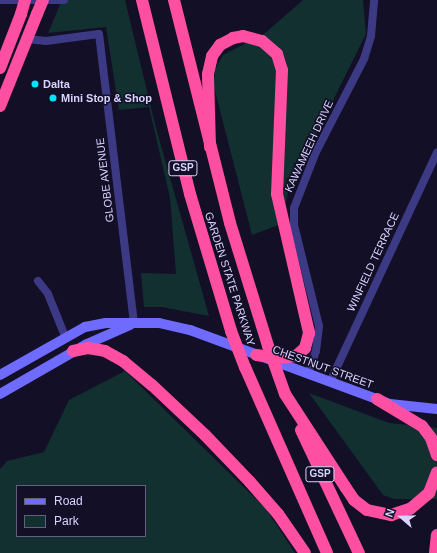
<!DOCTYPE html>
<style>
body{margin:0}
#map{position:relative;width:437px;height:553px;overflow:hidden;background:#130f26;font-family:Arial,sans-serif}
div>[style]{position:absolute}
.green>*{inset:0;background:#12302f}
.street>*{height:8px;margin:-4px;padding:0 4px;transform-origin:4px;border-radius:4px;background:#3d3a85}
.secondary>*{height:10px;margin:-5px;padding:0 5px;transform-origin:5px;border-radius:5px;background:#6f6bff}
.highway>*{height:12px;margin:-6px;padding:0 6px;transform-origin:6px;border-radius:6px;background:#ff4fa3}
.highway-bridge>*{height:12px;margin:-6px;padding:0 6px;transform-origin:6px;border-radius:6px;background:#ff4fa3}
.dots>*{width:11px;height:11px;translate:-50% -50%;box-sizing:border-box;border:2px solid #130f26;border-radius:50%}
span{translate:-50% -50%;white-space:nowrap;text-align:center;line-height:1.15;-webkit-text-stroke:3px #130f26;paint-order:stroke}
.shield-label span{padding:1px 3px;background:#130f26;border:1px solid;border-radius:3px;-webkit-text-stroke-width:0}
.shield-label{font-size:10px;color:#d9d4ff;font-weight:700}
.poi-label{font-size:11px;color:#d9d4ff;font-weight:700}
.left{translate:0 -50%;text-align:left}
.street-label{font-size:11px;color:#d9d4ff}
.legend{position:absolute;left:16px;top:485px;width:130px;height:52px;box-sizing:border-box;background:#130f26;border:1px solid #625e7d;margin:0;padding:5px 7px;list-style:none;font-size:12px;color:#d9d4ff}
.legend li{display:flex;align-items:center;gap:8px;height:20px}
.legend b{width:20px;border:1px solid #625e7d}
.north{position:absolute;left:381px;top:497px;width:40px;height:40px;-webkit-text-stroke:3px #130f26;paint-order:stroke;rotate:290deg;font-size:11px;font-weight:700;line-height:16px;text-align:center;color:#d9d4ff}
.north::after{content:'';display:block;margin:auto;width:14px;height:18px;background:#d9d4ff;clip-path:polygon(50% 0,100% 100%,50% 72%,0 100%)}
</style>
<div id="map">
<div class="green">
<div style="clip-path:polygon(62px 0,125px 0,156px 128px,209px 316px,162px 307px,144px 307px,141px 273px,176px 274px,170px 198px,149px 107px,119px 110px,106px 27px,48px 33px)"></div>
<div style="clip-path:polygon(303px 0,363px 0,366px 34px,289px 189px,281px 224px,252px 235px,214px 87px,215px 70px,223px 55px,264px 34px)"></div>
<div style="clip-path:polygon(evenodd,125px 371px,266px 509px,295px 553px,0 553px,0 469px,7px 461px,44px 452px,69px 400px,125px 371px,17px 486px,145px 486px,145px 536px,17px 536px,17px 486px)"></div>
<div style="clip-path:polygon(309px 393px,389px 423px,437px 428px,437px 499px,394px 499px,383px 495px)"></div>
</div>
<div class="street">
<div style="left:0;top:0;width:64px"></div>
<div style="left:27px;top:39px;width:19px;rotate:6deg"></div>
<div style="left:46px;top:41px;width:53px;rotate:-7.5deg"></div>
<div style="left:99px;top:34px;width:291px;rotate:83.1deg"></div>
<div style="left:38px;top:281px;width:16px;rotate:52deg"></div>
<div style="left:48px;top:294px;width:45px;rotate:68deg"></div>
<div style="left:308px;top:374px;width:24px;rotate:-71deg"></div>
<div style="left:316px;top:351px;width:25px;rotate:-83deg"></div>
<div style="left:319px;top:326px;width:104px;rotate:-103.9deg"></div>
<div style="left:294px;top:225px;width:17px;rotate:-90deg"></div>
<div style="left:294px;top:208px;width:60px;rotate:-68.6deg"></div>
<div style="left:316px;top:152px;width:105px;rotate:-62.7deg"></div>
<div style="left:364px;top:59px;width:24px;rotate:-73deg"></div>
<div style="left:371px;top:36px;width:36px;rotate:-85deg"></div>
<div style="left:330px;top:382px;width:253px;rotate:-65deg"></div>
</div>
<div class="secondary">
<div style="left:0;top:375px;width:98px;rotate:-29.5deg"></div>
<div style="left:85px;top:327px;width:21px;rotate:-11deg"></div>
<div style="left:106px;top:323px;width:53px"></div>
<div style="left:159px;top:323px;width:32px;rotate:13deg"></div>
<div style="left:190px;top:330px;width:213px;rotate:20.3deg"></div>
<div style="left:390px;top:404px;width:47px;rotate:6.1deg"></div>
<div style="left:0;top:394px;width:100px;rotate:-29.9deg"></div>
<div style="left:87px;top:344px;width:47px;rotate:-23.8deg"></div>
</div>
<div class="highway">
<div style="left:142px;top:0;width:200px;rotate:76.1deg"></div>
<div style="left:190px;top:194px;width:143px;rotate:73.3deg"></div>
<div style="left:174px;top:0;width:230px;rotate:75.9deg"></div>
<div style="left:230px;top:223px;width:129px;rotate:72.8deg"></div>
<div style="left:0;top:68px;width:58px;rotate:-68.7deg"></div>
<div style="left:0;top:106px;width:99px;rotate:-68.1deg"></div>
<div style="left:210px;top:147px;width:73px;rotate:-91.6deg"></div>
<div style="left:208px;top:74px;width:18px;rotate:-77deg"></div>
<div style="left:212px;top:56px;width:14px;rotate:-54deg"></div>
<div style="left:220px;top:45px;width:15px;rotate:-28deg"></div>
<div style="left:233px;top:38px;width:10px;rotate:-11deg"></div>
<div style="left:243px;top:36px;width:20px;rotate:15deg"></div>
<div style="left:262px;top:41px;width:20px;rotate:41deg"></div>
<div style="left:277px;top:54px;width:17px;rotate:73deg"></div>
<div style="left:282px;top:70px;width:124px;rotate:92.3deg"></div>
<div style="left:277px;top:194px;width:143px;rotate:77deg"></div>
<div style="left:309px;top:333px;width:16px;rotate:105deg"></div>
<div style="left:305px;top:348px;width:12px;rotate:138deg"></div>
<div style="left:296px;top:356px;width:18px;rotate:174deg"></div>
<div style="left:278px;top:358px;width:22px;rotate:-172deg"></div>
<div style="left:73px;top:351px;width:15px;rotate:-11deg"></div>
<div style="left:88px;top:348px;width:17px;rotate:10deg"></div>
<div style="left:105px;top:351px;width:21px;rotate:29deg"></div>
<div style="left:123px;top:361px;width:38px;rotate:40deg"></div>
<div style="left:152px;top:385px;width:73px;rotate:43.3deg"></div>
<div style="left:205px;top:435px;width:65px;rotate:46.2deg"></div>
<div style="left:250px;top:482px;width:43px;rotate:48.8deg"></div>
<div style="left:278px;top:514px;width:47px;rotate:55.3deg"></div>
<div style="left:245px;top:367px;width:203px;rotate:66.2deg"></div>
<div style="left:285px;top:394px;width:112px;rotate:57deg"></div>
<div style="left:346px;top:488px;width:14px;rotate:56deg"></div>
<div style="left:354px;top:500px;width:16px;rotate:38deg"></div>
<div style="left:367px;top:510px;width:25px;rotate:12deg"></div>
<div style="left:391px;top:515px;width:20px;rotate:-18deg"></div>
<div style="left:410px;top:509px;width:25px;rotate:-40deg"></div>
<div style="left:429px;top:493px;width:22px;rotate:-69deg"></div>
<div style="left:377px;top:399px;width:52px;rotate:31deg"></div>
<div style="left:422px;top:426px;width:15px;rotate:53deg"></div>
<div style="left:431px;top:438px;width:18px;rotate:71deg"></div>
<div style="left:301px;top:430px;width:136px;rotate:64.8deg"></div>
<div style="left:435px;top:553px;width:18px;rotate:-84deg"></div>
</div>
<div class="highway-bridge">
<div style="left:21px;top:14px;width:15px;rotate:-74deg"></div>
<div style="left:37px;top:14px;width:15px;rotate:-67deg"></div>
<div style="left:231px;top:331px;width:39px;rotate:69deg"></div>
<div style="left:268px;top:346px;width:51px;rotate:70.5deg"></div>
</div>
<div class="dots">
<div style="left:35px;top:84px;background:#00e5ff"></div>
<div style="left:53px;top:98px;background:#00e5ff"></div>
</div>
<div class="shield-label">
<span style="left:183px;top:168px">GSP</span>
<span style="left:320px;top:474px">GSP</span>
</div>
<div class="poi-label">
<span class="left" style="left:43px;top:84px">Dalta</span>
<span class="left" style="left:61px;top:98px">Mini Stop &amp; Shop</span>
</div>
<div class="street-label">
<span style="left:309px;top:146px;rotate:-65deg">KAWAMEEH DRIVE</span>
<span style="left:105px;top:180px;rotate:-97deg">GLOBE AVENUE</span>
<span style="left:373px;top:262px;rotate:-65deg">WINFIELD TERRACE</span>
<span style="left:230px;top:279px;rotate:72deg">GARDEN STATE PARKWAY</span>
<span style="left:323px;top:367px;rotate:20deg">CHESTNUT STREET</span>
</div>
<ul class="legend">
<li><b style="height:5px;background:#6f6bff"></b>Road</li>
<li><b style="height:11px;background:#12302f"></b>Park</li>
</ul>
<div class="north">N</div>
</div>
